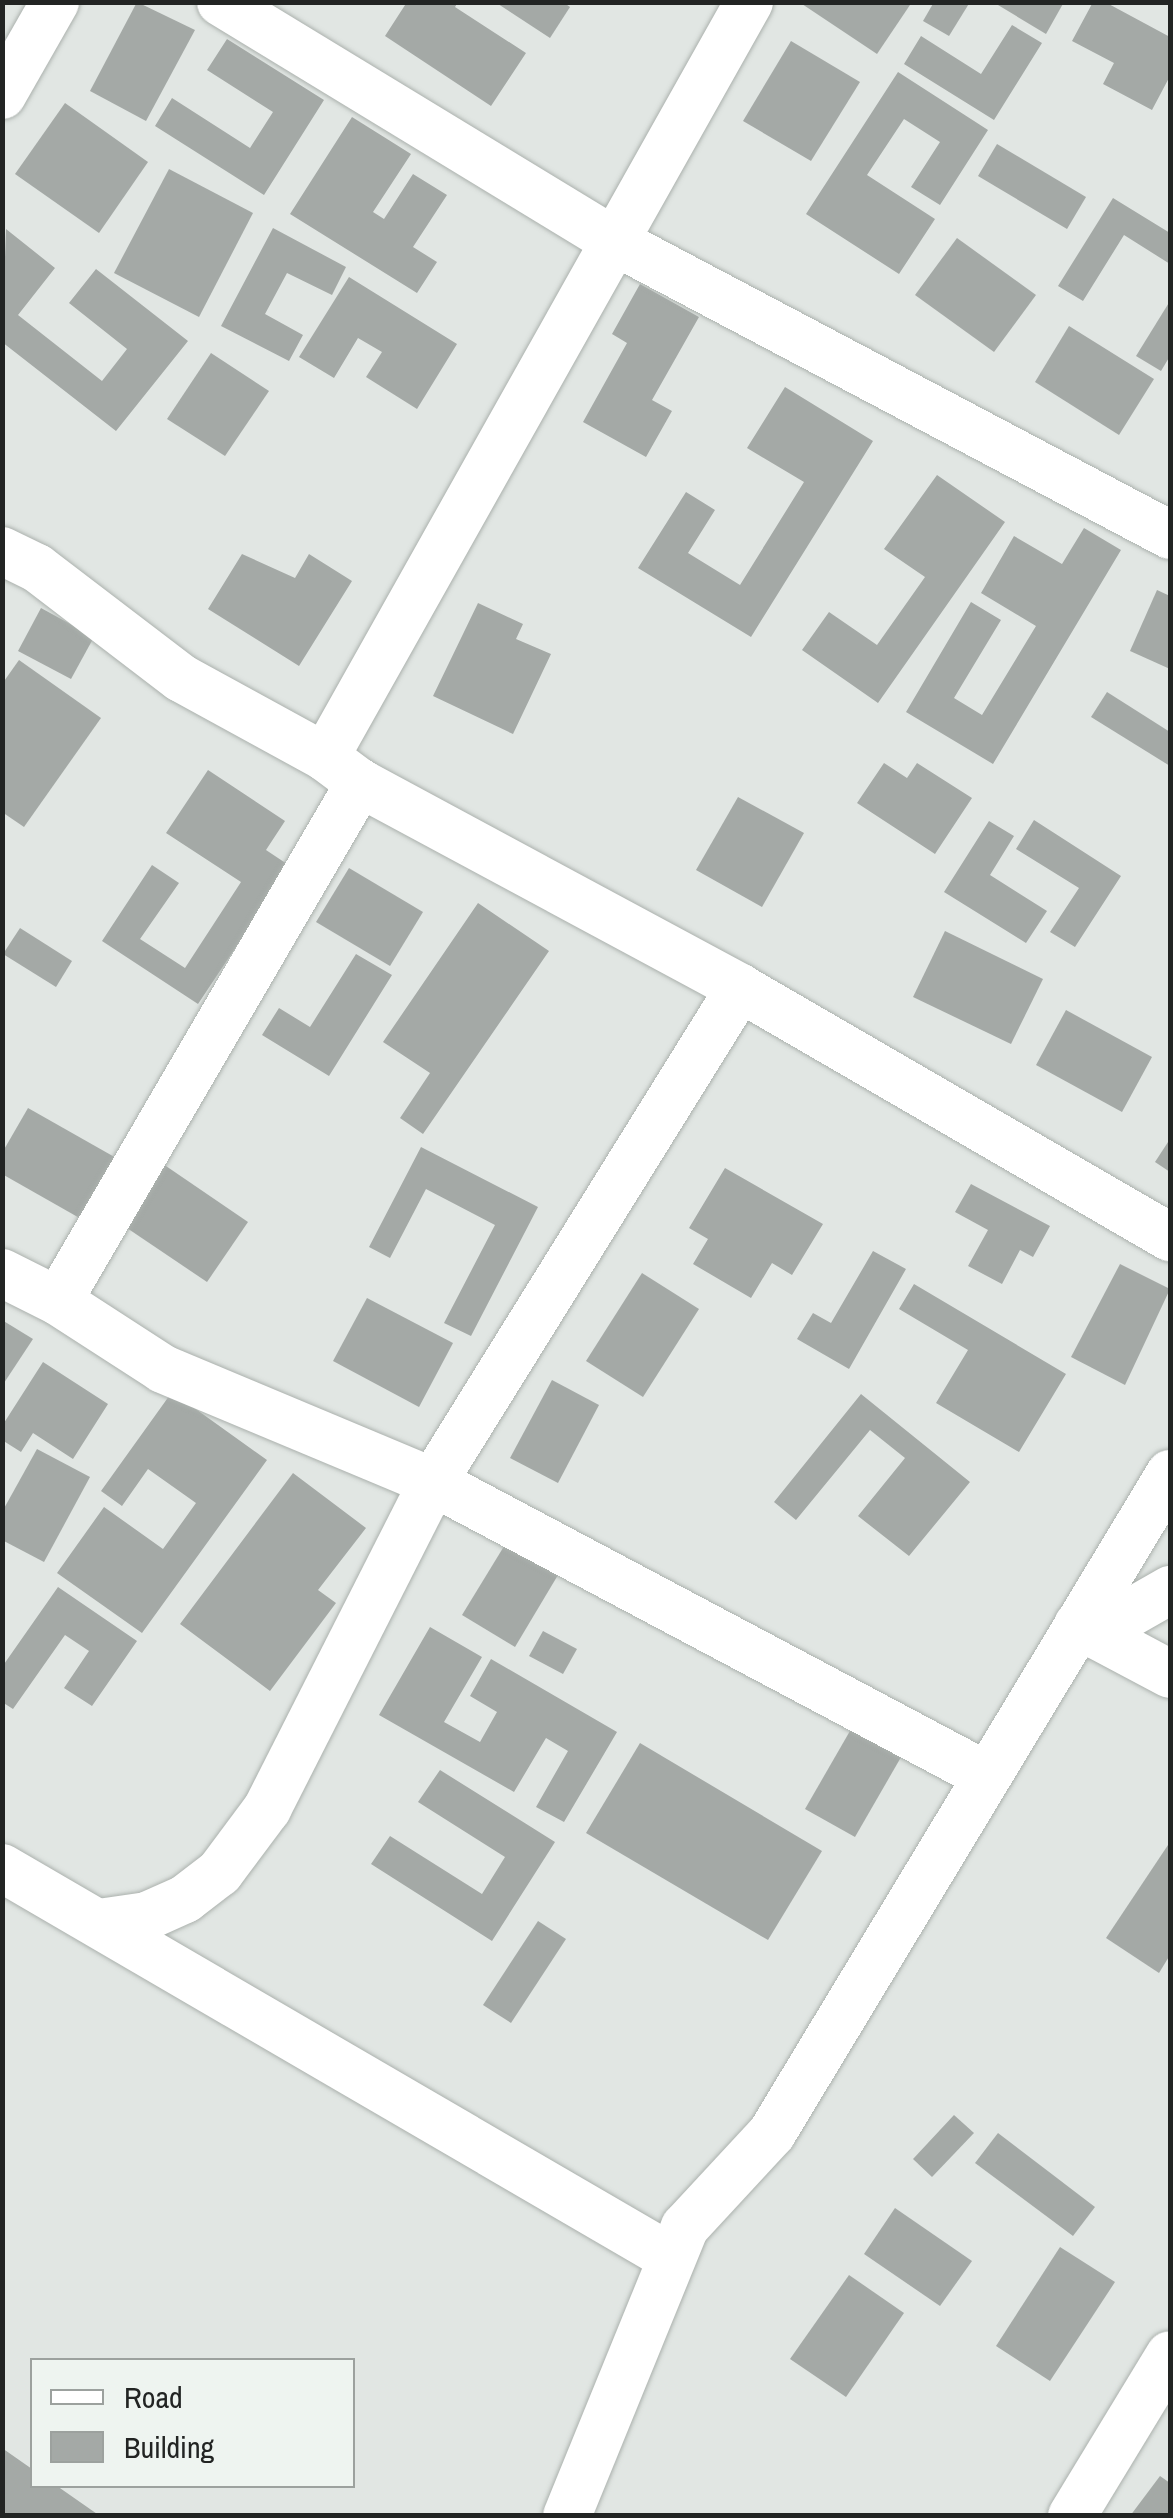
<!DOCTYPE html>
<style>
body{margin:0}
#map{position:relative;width:1173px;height:2518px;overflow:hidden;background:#e1e6e3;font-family:"Archivo Narrow",sans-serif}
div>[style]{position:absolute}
.building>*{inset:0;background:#a4a9a6}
.roads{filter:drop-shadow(0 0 2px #abb1ad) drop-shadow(0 0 2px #abb1ad)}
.minor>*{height:48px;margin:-24px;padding:0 24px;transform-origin:24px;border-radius:24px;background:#fff}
span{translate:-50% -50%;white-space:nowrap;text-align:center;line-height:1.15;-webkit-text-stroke:8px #eef4f0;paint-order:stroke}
.frame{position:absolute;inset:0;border:5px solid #222423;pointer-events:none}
.legend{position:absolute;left:30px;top:2358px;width:325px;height:130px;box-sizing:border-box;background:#eef4f0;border:2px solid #9ca19e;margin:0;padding:12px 18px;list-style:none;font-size:30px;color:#222423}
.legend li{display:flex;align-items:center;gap:20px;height:50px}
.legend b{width:50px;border:2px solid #9ca19e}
</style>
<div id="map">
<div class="building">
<div style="clip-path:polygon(137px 2px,195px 30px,146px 121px,90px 91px)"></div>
<div style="clip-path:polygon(407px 2px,458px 2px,455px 7px,526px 53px,491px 106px,385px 36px)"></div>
<div style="clip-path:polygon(495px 2px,563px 2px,570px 7px,550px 38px)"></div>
<div style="clip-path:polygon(799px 2px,912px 2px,877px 54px)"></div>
<div style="clip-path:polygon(934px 2px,970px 2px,949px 36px,923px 21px)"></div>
<div style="clip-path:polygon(993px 2px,1064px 2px,1046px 34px)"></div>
<div style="clip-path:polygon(1093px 2px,1105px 2px,1170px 37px,1170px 76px,1152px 110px,1103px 84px,1114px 63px,1072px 41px)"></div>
<div style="clip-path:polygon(1012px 25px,1042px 43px,994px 120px,904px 64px,921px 36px,981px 74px)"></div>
<div style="clip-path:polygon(227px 39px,324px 100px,264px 195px,155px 126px,172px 98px,250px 148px,273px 112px,207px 70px)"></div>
<div style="clip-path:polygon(791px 41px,860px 82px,811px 161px,743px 121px)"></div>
<div style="clip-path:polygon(898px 72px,988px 130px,940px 205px,911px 187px,940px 142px,904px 119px,867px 175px,935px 219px,899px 274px,806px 214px)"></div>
<div style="clip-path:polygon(65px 103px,148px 162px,99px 233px,15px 174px)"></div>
<div style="clip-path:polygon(352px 117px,411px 154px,373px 212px,384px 219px,413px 174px,447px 195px,413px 247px,437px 262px,417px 293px,290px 214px)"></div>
<div style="clip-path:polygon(997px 144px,1086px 197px,1067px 229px,978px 176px)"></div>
<div style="clip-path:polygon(169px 169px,253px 213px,199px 317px,114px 273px)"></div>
<div style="clip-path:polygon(1113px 198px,1170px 233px,1170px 264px,1124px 235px,1083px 301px,1058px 286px)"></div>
<div style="clip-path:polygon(273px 228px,346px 267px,332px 295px,287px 273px,265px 314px,303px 335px,289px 361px,221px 326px)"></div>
<div style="clip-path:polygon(6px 229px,55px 268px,18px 315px,102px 381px,127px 349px,69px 303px,96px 269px,188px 341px,116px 431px,2px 342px)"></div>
<div style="clip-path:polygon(957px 238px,1036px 295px,994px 352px,915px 295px)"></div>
<div style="clip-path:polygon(349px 277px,457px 344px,417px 409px,366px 377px,382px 352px,358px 338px,334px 378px,299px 357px)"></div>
<div style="clip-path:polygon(640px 284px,699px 317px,652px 400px,672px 411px,646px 457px,583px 422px,627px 343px,612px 334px)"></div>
<div style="clip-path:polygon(1170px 301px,1170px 356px,1161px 371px,1136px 356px)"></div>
<div style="clip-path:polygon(1069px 326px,1154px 379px,1119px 435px,1035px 382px)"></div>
<div style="clip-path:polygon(211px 353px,269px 391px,225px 456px,167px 419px)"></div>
<div style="clip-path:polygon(785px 387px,873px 441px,751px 637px,638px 568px,686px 492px,715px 510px,688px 553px,740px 585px,804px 482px,747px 448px)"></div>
<div style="clip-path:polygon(937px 475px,1005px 522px,878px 703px,802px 650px,829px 612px,877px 645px,925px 577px,884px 549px)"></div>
<div style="clip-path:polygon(1084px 528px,1121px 550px,993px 764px,906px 712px,971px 602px,1001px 620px,954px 698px,982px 715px,1036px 626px,981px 593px,1014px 536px,1062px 564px)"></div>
<div style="clip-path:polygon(242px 554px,295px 578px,309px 554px,352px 581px,299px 666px,208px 609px)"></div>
<div style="clip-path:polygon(1157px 590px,1170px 596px,1170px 669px,1130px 651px)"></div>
<div style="clip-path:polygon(478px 603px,523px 624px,516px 639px,551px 654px,513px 734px,433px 696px)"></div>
<div style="clip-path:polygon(41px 608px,94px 637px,71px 679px,18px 651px)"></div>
<div style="clip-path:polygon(19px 660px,101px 718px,24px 827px,2px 812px,2px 684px)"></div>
<div style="clip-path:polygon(1107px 692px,1170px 732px,1170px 766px,1091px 717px)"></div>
<div style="clip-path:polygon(884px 763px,907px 778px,917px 763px,972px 798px,935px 854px,857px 803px)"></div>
<div style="clip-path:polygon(208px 770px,285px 821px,266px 850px,290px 866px,198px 1004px,102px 941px,152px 865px,179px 883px,140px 939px,185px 968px,241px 882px,166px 833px)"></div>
<div style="clip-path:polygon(738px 797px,804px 833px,762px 907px,696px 870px)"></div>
<div style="clip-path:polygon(1034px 820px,1121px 876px,1075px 947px,1050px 932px,1079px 888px,1016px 849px)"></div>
<div style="clip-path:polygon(989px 821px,1014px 836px,990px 875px,1047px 911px,1026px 943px,944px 892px)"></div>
<div style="clip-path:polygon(349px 868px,423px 912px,390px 966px,316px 922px)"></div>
<div style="clip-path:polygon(478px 903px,549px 951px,423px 1134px,400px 1118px,430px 1073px,383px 1042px)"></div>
<div style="clip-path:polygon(20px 928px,72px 961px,56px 987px,3px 954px)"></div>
<div style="clip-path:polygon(945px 931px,1043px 979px,1011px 1044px,913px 997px)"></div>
<div style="clip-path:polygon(356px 954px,392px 975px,329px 1076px,262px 1035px,279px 1008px,310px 1027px)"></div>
<div style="clip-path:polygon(1066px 1010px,1152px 1057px,1122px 1112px,1036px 1065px)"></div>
<div style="clip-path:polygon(28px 1108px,118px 1159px,83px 1220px,2px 1174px,2px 1153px)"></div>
<div style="clip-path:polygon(1170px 1139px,1170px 1172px,1155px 1162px)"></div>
<div style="clip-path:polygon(421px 1147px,538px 1207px,471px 1336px,444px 1323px,495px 1225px,426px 1189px,390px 1258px,369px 1247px)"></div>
<div style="clip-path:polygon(163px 1164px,248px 1222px,207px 1282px,121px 1224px)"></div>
<div style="clip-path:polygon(725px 1168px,823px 1224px,792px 1275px,772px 1263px,751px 1298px,693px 1264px,708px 1239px,689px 1228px)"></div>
<div style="clip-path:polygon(971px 1184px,1050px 1226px,1033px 1257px,1020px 1250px,1002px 1284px,968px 1266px,988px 1230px,955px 1212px)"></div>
<div style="clip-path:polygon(873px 1251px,906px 1269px,849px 1369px,797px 1339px,813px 1313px,831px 1323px)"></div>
<div style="clip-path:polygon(1120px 1264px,1170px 1289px,1125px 1385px,1071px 1357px)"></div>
<div style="clip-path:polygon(642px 1273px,699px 1309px,643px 1397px,586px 1361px)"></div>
<div style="clip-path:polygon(914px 1284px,1066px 1374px,1019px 1452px,936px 1403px,968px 1350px,899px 1309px)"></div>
<div style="clip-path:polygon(367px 1298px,453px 1343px,419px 1407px,333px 1361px)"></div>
<div style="clip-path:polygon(2px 1320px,33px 1339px,2px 1386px)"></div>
<div style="clip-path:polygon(43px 1362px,108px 1404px,73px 1459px,33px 1433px,21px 1452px,2px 1440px,2px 1426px)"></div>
<div style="clip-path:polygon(552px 1380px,599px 1405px,558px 1483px,510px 1458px)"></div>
<div style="clip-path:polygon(172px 1392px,267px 1460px,142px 1633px,57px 1573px,104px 1507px,163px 1549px,196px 1503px,148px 1469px,122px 1506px,101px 1491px)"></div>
<div style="clip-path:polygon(861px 1394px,970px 1482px,909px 1556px,858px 1516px,905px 1458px,870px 1430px,796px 1520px,774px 1502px)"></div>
<div style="clip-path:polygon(37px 1449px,90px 1477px,44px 1562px,2px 1540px,2px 1512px)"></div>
<div style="clip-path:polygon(293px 1473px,366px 1528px,318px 1590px,336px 1603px,270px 1691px,180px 1624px)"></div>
<div style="clip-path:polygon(506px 1543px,558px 1575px,515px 1647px,462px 1615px)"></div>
<div style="clip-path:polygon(58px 1587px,137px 1641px,92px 1706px,64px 1688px,89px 1651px,65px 1635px,13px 1709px,2px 1702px,2px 1667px)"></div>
<div style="clip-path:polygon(430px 1627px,482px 1657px,444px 1722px,480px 1742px,497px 1712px,470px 1696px,491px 1659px,617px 1732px,564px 1822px,536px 1807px,568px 1751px,546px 1738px,514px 1792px,379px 1715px)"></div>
<div style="clip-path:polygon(543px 1631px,577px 1649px,563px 1674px,529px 1656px)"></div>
<div style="clip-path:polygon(854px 1724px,904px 1752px,855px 1837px,805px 1809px)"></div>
<div style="clip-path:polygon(640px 1743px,822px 1851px,768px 1940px,586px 1833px)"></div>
<div style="clip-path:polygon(440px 1770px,555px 1842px,492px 1941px,371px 1864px,390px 1836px,482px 1894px,505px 1857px,418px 1802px)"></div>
<div style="clip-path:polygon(1168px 1845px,1170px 1955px,1159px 1973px,1106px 1938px)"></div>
<div style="clip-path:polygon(538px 1921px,566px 1939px,511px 2023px,483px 2005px)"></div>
<div style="clip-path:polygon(954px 2115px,974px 2133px,932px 2177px,913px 2159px)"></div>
<div style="clip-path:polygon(998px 2133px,1095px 2207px,1073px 2236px,975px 2163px)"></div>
<div style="clip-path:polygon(895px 2208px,972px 2261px,940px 2306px,864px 2254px)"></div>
<div style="clip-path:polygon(1060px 2247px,1115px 2282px,1050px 2381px,996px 2346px)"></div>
<div style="clip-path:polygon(849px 2275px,904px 2313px,846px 2397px,790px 2359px)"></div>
<div style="clip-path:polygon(2px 2448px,32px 2469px,32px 2486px,57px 2486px,100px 2516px,2px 2516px)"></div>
<div style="clip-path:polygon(1160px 2476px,1170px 2483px,1170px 2516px,1130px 2516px)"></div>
</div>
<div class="roads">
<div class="minor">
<div style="left:221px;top:2px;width:458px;rotate:31.3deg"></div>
<div style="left:612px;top:240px;width:631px;rotate:27.86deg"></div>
<div style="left:2px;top:95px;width:107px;rotate:-60.3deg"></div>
<div style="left:2px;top:551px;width:39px;rotate:26deg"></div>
<div style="left:37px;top:568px;width:181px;rotate:37.4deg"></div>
<div style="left:181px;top:678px;width:164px;rotate:28.7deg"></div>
<div style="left:325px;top:757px;width:44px;rotate:36.6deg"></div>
<div style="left:360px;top:783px;width:432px;rotate:28.3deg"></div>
<div style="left:740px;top:988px;width:497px;rotate:30.1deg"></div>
<div style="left:325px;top:757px;width:866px;rotate:-60.68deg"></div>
<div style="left:2px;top:1273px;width:63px;rotate:26.6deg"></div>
<div style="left:58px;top:1301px;width:125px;rotate:32.9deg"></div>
<div style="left:163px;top:1369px;width:293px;rotate:22.7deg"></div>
<div style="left:433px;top:1482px;width:627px;rotate:27.95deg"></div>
<div style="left:58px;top:1301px;width:600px;rotate:-59.76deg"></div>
<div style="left:1078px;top:1625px;width:104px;rotate:28deg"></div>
<div style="left:1093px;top:1634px;width:89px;rotate:-29.7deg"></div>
<div style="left:2px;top:1868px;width:771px;rotate:30.22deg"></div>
<div style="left:99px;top:1923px;width:49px;rotate:-8.3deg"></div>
<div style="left:147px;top:1916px;width:42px;rotate:-24.1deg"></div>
<div style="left:185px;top:1899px;width:44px;rotate:-37.6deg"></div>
<div style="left:220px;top:1872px;width:79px;rotate:-53.3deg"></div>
<div style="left:267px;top:1809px;width:367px;rotate:-63.1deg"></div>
<div style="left:433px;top:1482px;width:582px;rotate:-58.14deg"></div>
<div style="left:567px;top:2516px;width:312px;rotate:-67.8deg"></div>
<div style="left:685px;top:2227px;width:128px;rotate:-47.2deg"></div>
<div style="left:772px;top:2133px;width:770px;rotate:-58.87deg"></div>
<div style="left:1072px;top:2516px;width:188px;rotate:-58.7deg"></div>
</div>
</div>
<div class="frame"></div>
<ul class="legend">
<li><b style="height:12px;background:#fff"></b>Road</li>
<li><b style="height:28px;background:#a4a9a6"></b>Building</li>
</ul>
</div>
